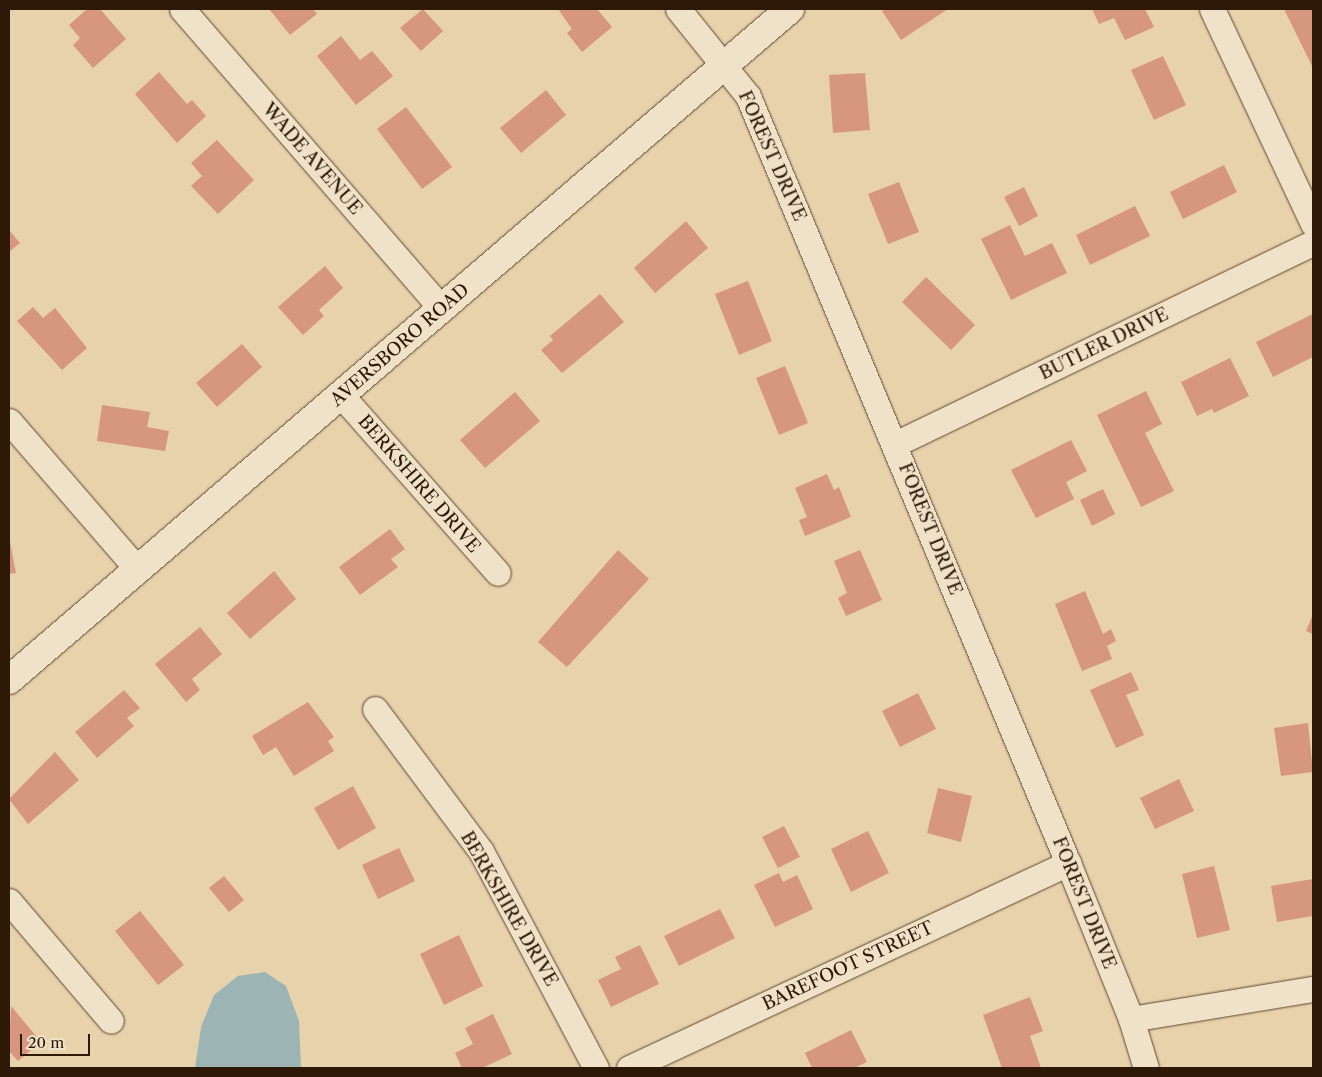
<!DOCTYPE html>
<style>
body{margin:0}
#map{position:relative;width:1322px;height:1077px;overflow:hidden;background:#e8d2ab;font-family:"Libre Caslon Text",serif}
div>[style]{position:absolute}
.water>*{inset:0;background:#9db4b5}
.building>*{inset:0;background:#d7967e}
.roads{filter:drop-shadow(0 0 1px #5c4732) drop-shadow(0 0 1px #5c4732)}
.street>*{height:25px;margin:-12.5px;padding:0 12.5px;transform-origin:12.5px;border-radius:12.5px;background:#f0e2c8}
.secondary>*{height:28px;margin:-14px;padding:0 14px;transform-origin:14px;border-radius:14px;background:#f0e2c8}
span{translate:-50% -50%;white-space:nowrap;text-align:center;line-height:1.15;-webkit-text-stroke:4px #f0e2c8;paint-order:stroke}
.street-label{font-size:18px;color:#2e1909}
.frame{position:absolute;inset:0;border:10px solid #2e1909;pointer-events:none}
.scale{position:absolute;left:20px;top:1034px;width:70px;height:22px;box-sizing:border-box;border:2px solid #2e1909;border-top:0;padding-left:6px;font-size:15px;line-height:18px;white-space:nowrap;color:#2e1909;-webkit-text-stroke:4px #f0e2c8;paint-order:stroke}
</style>
<div id="map">
<div class="water">
<div style="clip-path:polygon(265px 972px,286px 986px,299px 1021px,301px 1068px,195px 1068px,201px 1027px,214px 995px,238px 976px)"></div>
</div>
<div class="building">
<div style="clip-path:polygon(87px 9px,100px 9px,126px 39px,93px 68px,73px 45px,80px 38px,69px 25px)"></div>
<div style="clip-path:polygon(269px 9px,313px 9px,317px 14px,290px 35px)"></div>
<div style="clip-path:polygon(423px 9px,443px 31px,421px 51px,400px 28px)"></div>
<div style="clip-path:polygon(558px 9px,597px 9px,612px 27px,582px 52px,567px 33px,572px 29px)"></div>
<div style="clip-path:polygon(886px 9px,948px 9px,901px 40px,882px 11px)"></div>
<div style="clip-path:polygon(1092px 9px,1145px 9px,1154px 27px,1125px 40px,1114px 18px,1099px 24px)"></div>
<div style="clip-path:polygon(1284px 9px,1313px 9px,1313px 68px)"></div>
<div style="clip-path:polygon(341px 36px,360px 60px,372px 51px,393px 76px,356px 105px,317px 56px)"></div>
<div style="clip-path:polygon(1163px 56px,1186px 105px,1154px 120px,1131px 70px)"></div>
<div style="clip-path:polygon(159px 72px,187px 104px,192px 100px,206px 116px,177px 143px,135px 94px)"></div>
<div style="clip-path:polygon(865px 73px,870px 130px,833px 133px,829px 75px)"></div>
<div style="clip-path:polygon(546px 90px,566px 115px,521px 153px,500px 128px)"></div>
<div style="clip-path:polygon(406px 107px,452px 167px,422px 189px,377px 129px)"></div>
<div style="clip-path:polygon(217px 140px,254px 180px,218px 214px,191px 186px,202px 176px,191px 163px)"></div>
<div style="clip-path:polygon(1224px 165px,1237px 192px,1183px 219px,1170px 192px)"></div>
<div style="clip-path:polygon(899px 182px,919px 232px,888px 244px,868px 194px)"></div>
<div style="clip-path:polygon(1024px 187px,1038px 216px,1019px 226px,1004px 197px)"></div>
<div style="clip-path:polygon(1135px 206px,1150px 236px,1090px 265px,1076px 235px)"></div>
<div style="clip-path:polygon(686px 221px,708px 248px,655px 293px,634px 268px)"></div>
<div style="clip-path:polygon(1010px 225px,1025px 256px,1052px 243px,1067px 273px,1011px 300px,981px 239px)"></div>
<div style="clip-path:polygon(9px 230px,20px 243px,9px 252px)"></div>
<div style="clip-path:polygon(325px 266px,343px 288px,319px 310px,324px 316px,303px 335px,278px 307px)"></div>
<div style="clip-path:polygon(926px 277px,975px 325px,951px 350px,902px 302px)"></div>
<div style="clip-path:polygon(748px 281px,772px 341px,739px 355px,715px 294px)"></div>
<div style="clip-path:polygon(600px 294px,624px 322px,562px 373px,541px 350px,553px 340px,550px 336px)"></div>
<div style="clip-path:polygon(33px 307px,43px 318px,55px 308px,87px 348px,62px 370px,17px 321px)"></div>
<div style="clip-path:polygon(1313px 314px,1313px 357px,1273px 377px,1256px 342px)"></div>
<div style="clip-path:polygon(242px 344px,262px 367px,217px 407px,196px 383px)"></div>
<div style="clip-path:polygon(1230px 358px,1249px 396px,1214px 413px,1212px 409px,1197px 416px,1181px 382px)"></div>
<div style="clip-path:polygon(785px 366px,808px 423px,779px 435px,756px 378px)"></div>
<div style="clip-path:polygon(1146px 391px,1162px 424px,1145px 433px,1174px 491px,1141px 507px,1097px 415px)"></div>
<div style="clip-path:polygon(515px 392px,540px 421px,485px 468px,460px 440px)"></div>
<div style="clip-path:polygon(102px 405px,150px 412px,147px 427px,169px 431px,165px 451px,97px 441px)"></div>
<div style="clip-path:polygon(1071px 440px,1087px 471px,1066px 482px,1074px 499px,1036px 518px,1011px 470px)"></div>
<div style="clip-path:polygon(827px 474px,834px 490px,839px 487px,851px 517px,805px 536px,799px 520px,807px 517px,795px 488px)"></div>
<div style="clip-path:polygon(1103px 489px,1115px 514px,1092px 526px,1080px 500px)"></div>
<div style="clip-path:polygon(390px 529px,405px 549px,391px 559px,398px 567px,360px 595px,339px 567px)"></div>
<div style="clip-path:polygon(9px 537px,16px 573px,9px 574px)"></div>
<div style="clip-path:polygon(618px 550px,649px 579px,567px 667px,538px 642px)"></div>
<div style="clip-path:polygon(860px 550px,882px 600px,846px 616px,838px 598px,847px 593px,834px 561px)"></div>
<div style="clip-path:polygon(274px 571px,296px 599px,250px 639px,227px 613px)"></div>
<div style="clip-path:polygon(1085px 591px,1103px 634px,1111px 629px,1116px 641px,1107px 646px,1112px 659px,1082px 671px,1055px 604px)"></div>
<div style="clip-path:polygon(1313px 614px,1313px 634px,1306px 631px)"></div>
<div style="clip-path:polygon(200px 627px,222px 654px,192px 679px,200px 690px,186px 702px,155px 664px)"></div>
<div style="clip-path:polygon(1131px 672px,1139px 690px,1126px 695px,1144px 735px,1116px 748px,1090px 690px)"></div>
<div style="clip-path:polygon(124px 690px,140px 708px,127px 718px,134px 726px,97px 758px,75px 732px)"></div>
<div style="clip-path:polygon(918px 693px,936px 729px,900px 747px,882px 711px)"></div>
<div style="clip-path:polygon(308px 702px,334px 737px,328px 741px,334px 751px,294px 776px,276px 747px,263px 755px,252px 736px)"></div>
<div style="clip-path:polygon(1308px 723px,1313px 772px,1281px 776px,1274px 728px)"></div>
<div style="clip-path:polygon(55px 752px,79px 780px,28px 824px,9px 799px)"></div>
<div style="clip-path:polygon(1179px 779px,1194px 811px,1155px 829px,1140px 798px)"></div>
<div style="clip-path:polygon(353px 786px,376px 828px,338px 850px,314px 808px)"></div>
<div style="clip-path:polygon(938px 788px,972px 796px,961px 842px,927px 833px)"></div>
<div style="clip-path:polygon(784px 826px,800px 857px,778px 868px,762px 837px)"></div>
<div style="clip-path:polygon(868px 831px,889px 873px,851px 892px,831px 849px)"></div>
<div style="clip-path:polygon(399px 848px,415px 881px,378px 899px,362px 865px)"></div>
<div style="clip-path:polygon(1214px 866px,1230px 930px,1197px 938px,1182px 874px)"></div>
<div style="clip-path:polygon(779px 873px,783px 882px,797px 875px,813px 909px,775px 927px,754px 885px)"></div>
<div style="clip-path:polygon(224px 876px,244px 900px,229px 912px,209px 888px)"></div>
<div style="clip-path:polygon(1313px 879px,1313px 916px,1277px 922px,1271px 886px)"></div>
<div style="clip-path:polygon(720px 909px,735px 938px,679px 966px,664px 936px)"></div>
<div style="clip-path:polygon(140px 911px,184px 965px,158px 985px,115px 931px)"></div>
<div style="clip-path:polygon(459px 935px,483px 986px,444px 1005px,420px 954px)"></div>
<div style="clip-path:polygon(640px 945px,659px 984px,611px 1007px,598px 980px,621px 969px,615px 957px)"></div>
<div style="clip-path:polygon(1030px 997px,1043px 1031px,1030px 1036px,1041px 1068px,1002px 1068px,983px 1015px)"></div>
<div style="clip-path:polygon(11px 1006px,41px 1042px,18px 1061px,9px 1051px)"></div>
<div style="clip-path:polygon(493px 1014px,512px 1054px,482px 1068px,462px 1068px,455px 1053px,473px 1044px,465px 1028px)"></div>
<div style="clip-path:polygon(851px 1030px,867px 1062px,854px 1068px,812px 1068px,805px 1053px)"></div>
</div>
<div class="roads">
<div class="street">
<div style="left:182px;top:9px;width:397px;rotate:49.1deg"></div>
<div style="left:678px;top:9px;width:112px;rotate:51.2deg"></div>
<div style="left:748px;top:96px;width:831px;rotate:67.35deg"></div>
<div style="left:1068px;top:863px;width:168px;rotate:68deg"></div>
<div style="left:1131px;top:1019px;width:51px;rotate:73deg"></div>
<div style="left:1212px;top:9px;width:238px;rotate:64.8deg"></div>
<div style="left:341px;top:395px;width:237px;rotate:48.6deg"></div>
<div style="left:9px;top:421px;width:196px;rotate:49.1deg"></div>
<div style="left:895px;top:444px;width:464px;rotate:-25.7deg"></div>
<div style="left:375px;top:709px;width:177px;rotate:53.3deg"></div>
<div style="left:481px;top:851px;width:246px;rotate:62.1deg"></div>
<div style="left:9px;top:901px;width:157px;rotate:49.6deg"></div>
<div style="left:1131px;top:1019px;width:184px;rotate:-9.4deg"></div>
<div style="left:629px;top:1068px;width:485px;rotate:-25deg"></div>
</div>
<div class="secondary">
<div style="left:9px;top:680px;width:1030px;rotate:-40.67deg"></div>
</div>
</div>
<div class="street-label">
<span style="left:772px;top:156px;rotate:66deg">FOREST DRIVE</span>
<span style="left:312px;top:159px;rotate:49deg">WADE AVENUE</span>
<span style="left:1104px;top:344px;rotate:-26deg">BUTLER DRIVE</span>
<span style="left:400px;top:345px;rotate:-41deg">AVERSBORO ROAD</span>
<span style="left:419px;top:484px;rotate:49deg">BERKSHIRE DRIVE</span>
<span style="left:930px;top:529px;rotate:68deg">FOREST DRIVE</span>
<span style="left:1084px;top:903px;rotate:68deg">FOREST DRIVE</span>
<span style="left:509px;top:909px;rotate:60deg">BERKSHIRE DRIVE</span>
<span style="left:848px;top:966px;rotate:-25deg">BAREFOOT STREET</span>
</div>
<div class="frame"></div>
<div class="scale">20 m</div>
</div>
